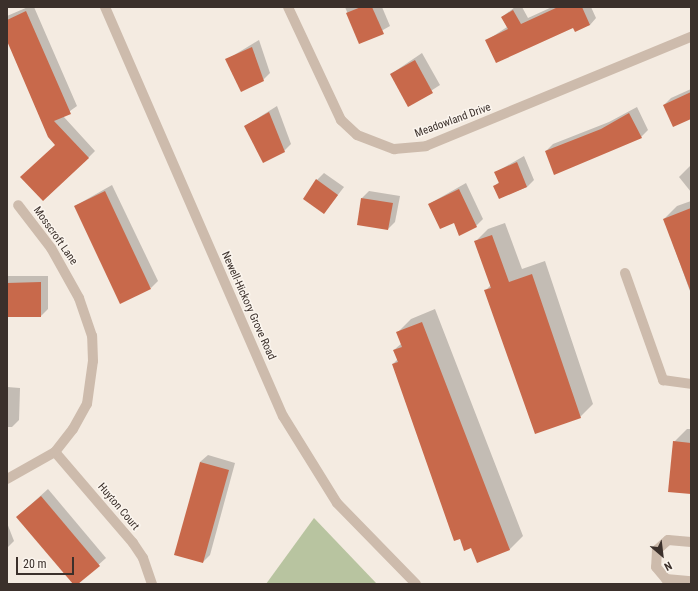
<!DOCTYPE html>
<style>
body{margin:0}
#map{position:relative;width:698px;height:591px;overflow:hidden;background:#f4ebe1;font-family:"Roboto Condensed",sans-serif}
div>[style]{position:absolute}
.green>*{inset:0;background:#b8c4a0}
.shadow>*{inset:0;background:#0003}
.building>*{inset:0;background:#c8694b}
.minor>*{height:10px;margin:-5px;padding:0 5px;transform-origin:5px;border-radius:5px;background:#cdbbac}
span{translate:-50% -50%;white-space:nowrap;text-align:center;line-height:1.15;-webkit-text-stroke:3px #fbf5ee;paint-order:stroke}
.street-label{font-size:11px;color:#3b302b}
.frame{position:absolute;inset:0;border:8px solid #3b302b;pointer-events:none}
.north{position:absolute;left:642px;top:535px;width:40px;height:40px;-webkit-text-stroke:3px #fbf5ee;paint-order:stroke;rotate:152deg;font-size:11px;font-weight:700;line-height:16px;text-align:center;color:#3b302b}
.north::after{content:'';display:block;margin:auto;width:14px;height:18px;background:#3b302b;clip-path:polygon(50% 0,100% 100%,50% 72%,0 100%)}
.scale{position:absolute;left:16px;top:557px;width:58px;height:18px;box-sizing:border-box;border:2px solid #3b302b;border-top:0;padding-left:5px;font-size:12px;line-height:14px;white-space:nowrap;color:#3b302b;-webkit-text-stroke:3px #fbf5ee;paint-order:stroke}
</style>
<div id="map">
<div class="green">
<div style="clip-path:polygon(314px 518px,377px 584px,266px 584px)"></div>
</div>
<div class="shadow">
<div style="clip-path:polygon(28px 7px,34px 7px,77px 106px,63px 116px,95px 151px,88px 158px,56px 144px,7px 39px,7px 16px)"></div>
<div style="clip-path:polygon(345px 7px,382px 7px,390px 26px,360px 43px)"></div>
<div style="clip-path:polygon(515px 7px,522px 7px,528px 18px,552px 7px,591px 7px,596px 18px,590px 25px,486px 41px,507px 27px,502px 17px)"></div>
<div style="clip-path:polygon(259px 40px,270px 73px,263px 80px,226px 60px)"></div>
<div style="clip-path:polygon(422px 53px,440px 85px,409px 105px,391px 74px)"></div>
<div style="clip-path:polygon(691px 89px,691px 119px,664px 105px,671px 98px)"></div>
<div style="clip-path:polygon(277px 106px,291px 144px,284px 151px,245px 126px)"></div>
<div style="clip-path:polygon(637px 107px,648px 130px,641px 137px,554px 173px,546px 151px,553px 144px,609px 122px)"></div>
<div style="clip-path:polygon(524px 156px,534px 180px,527px 187px,499px 198px,495px 186px,500px 181px,496px 172px)"></div>
<div style="clip-path:polygon(691px 165px,691px 192px,679px 177px)"></div>
<div style="clip-path:polygon(324px 173px,344px 187px,324px 213px,317px 180px)"></div>
<div style="clip-path:polygon(466px 183px,483px 219px,476px 226px,429px 204px)"></div>
<div style="clip-path:polygon(112px 185px,158px 281px,151px 288px,75px 206px)"></div>
<div style="clip-path:polygon(369px 191px,400px 196px,395px 222px,388px 229px,362px 198px)"></div>
<div style="clip-path:polygon(691px 201px,691px 294px,664px 219px,677px 206px)"></div>
<div style="clip-path:polygon(505px 223px,522px 269px,545px 261px,593px 404px,580px 417px,485px 291px,491px 285px,475px 242px,488px 229px)"></div>
<div style="clip-path:polygon(7px 276px,48px 276px,48px 309px,41px 316px,7px 316px)"></div>
<div style="clip-path:polygon(435px 309px,523px 536px,509px 550px,393px 364px,398px 359px,394px 350px,402px 343px,398px 332px,411px 319px)"></div>
<div style="clip-path:polygon(7px 387px,20px 388px,19px 420px,12px 427px,7px 427px)"></div>
<div style="clip-path:polygon(687px 429px,691px 429px,691px 493px,674px 442px)"></div>
<div style="clip-path:polygon(208px 455px,235px 463px,210px 555px,203px 562px,200px 462px)"></div>
<div style="clip-path:polygon(48px 489px,106px 558px,77px 584px,17px 517px)"></div>
<div style="clip-path:polygon(7px 523px,14px 541px,7px 548px)"></div>
</div>
<div class="building">
<div style="clip-path:polygon(361px 7px,372px 7px,384px 34px,359px 44px,346px 13px)"></div>
<div style="clip-path:polygon(558px 7px,582px 7px,590px 25px,575px 32px,573px 28px,496px 63px,485px 40px,508px 29px,501px 17px,513px 10px,521px 24px)"></div>
<div style="clip-path:polygon(26px 11px,71px 114px,54px 121px,89px 158px,43px 201px,20px 177px,55px 145px,48px 137px,7px 41px,7px 20px)"></div>
<div style="clip-path:polygon(252px 47px,264px 81px,241px 92px,225px 59px)"></div>
<div style="clip-path:polygon(415px 60px,433px 93px,408px 107px,390px 74px)"></div>
<div style="clip-path:polygon(691px 92px,691px 119px,673px 127px,663px 105px)"></div>
<div style="clip-path:polygon(269px 112px,285px 152px,263px 163px,244px 126px)"></div>
<div style="clip-path:polygon(629px 113px,642px 138px,554px 175px,545px 151px,601px 129px)"></div>
<div style="clip-path:polygon(517px 162px,527px 187px,499px 199px,493px 186px,499px 183px,494px 172px)"></div>
<div style="clip-path:polygon(316px 179px,338px 195px,324px 214px,303px 199px)"></div>
<div style="clip-path:polygon(459px 189px,477px 227px,459px 236px,454px 223px,440px 229px,428px 204px)"></div>
<div style="clip-path:polygon(105px 191px,151px 289px,120px 304px,74px 206px)"></div>
<div style="clip-path:polygon(361px 198px,393px 203px,388px 230px,357px 225px)"></div>
<div style="clip-path:polygon(691px 208px,691px 290px,690px 290px,663px 219px)"></div>
<div style="clip-path:polygon(492px 235px,509px 282px,532px 274px,581px 418px,535px 434px,484px 290px,491px 288px,474px 241px)"></div>
<div style="clip-path:polygon(41px 282px,41px 317px,7px 317px,7px 283px)"></div>
<div style="clip-path:polygon(422px 322px,510px 550px,477px 563px,471px 548px,464px 551px,460px 539px,454px 541px,392px 364px,398px 362px,393px 350px,402px 347px,396px 332px)"></div>
<div style="clip-path:polygon(673px 441px,691px 443px,691px 494px,668px 492px)"></div>
<div style="clip-path:polygon(200px 462px,229px 470px,203px 563px,174px 555px)"></div>
<div style="clip-path:polygon(41px 496px,100px 566px,78px 584px,73px 584px,16px 517px)"></div>
</div>
<div class="minor">
<div style="left:105px;top:7px;width:446px;rotate:66.5deg"></div>
<div style="left:283px;top:416px;width:102px;rotate:58.2deg"></div>
<div style="left:337px;top:503px;width:113px;rotate:45.7deg"></div>
<div style="left:288px;top:7px;width:125px;rotate:64.9deg"></div>
<div style="left:341px;top:120px;width:22px;rotate:43deg"></div>
<div style="left:357px;top:135px;width:40px;rotate:21deg"></div>
<div style="left:394px;top:149px;width:32px;rotate:-5deg"></div>
<div style="left:426px;top:146px;width:287px;rotate:-22.4deg"></div>
<div style="left:625px;top:273px;width:114px;rotate:70.4deg"></div>
<div style="left:663px;top:380px;width:28px;rotate:8deg"></div>
<div style="left:55px;top:452px;width:120px;rotate:49.4deg"></div>
<div style="left:133px;top:543px;width:18px;rotate:56deg"></div>
<div style="left:143px;top:558px;width:28px;rotate:71deg"></div>
<div style="left:7px;top:479px;width:55px;rotate:-29.4deg"></div>
<div style="left:55px;top:452px;width:29px;rotate:-52deg"></div>
<div style="left:73px;top:429px;width:29px;rotate:-61deg"></div>
<div style="left:87px;top:404px;width:43px;rotate:-82.1deg"></div>
<div style="left:93px;top:361px;width:25px;rotate:-92deg"></div>
<div style="left:92px;top:336px;width:40px;rotate:-108.9deg"></div>
<div style="left:79px;top:298px;width:57px;rotate:-119.2deg"></div>
<div style="left:51px;top:248px;width:54px;rotate:-127.5deg"></div>
<div style="left:691px;top:542px;width:23px;rotate:-175deg"></div>
<div style="left:668px;top:540px;width:15px;rotate:138deg"></div>
<div style="left:657px;top:550px;width:17px;rotate:93deg"></div>
<div style="left:656px;top:567px;width:16px;rotate:50deg"></div>
<div style="left:666px;top:579px;width:25px;rotate:5deg"></div>
</div>
<div class="street-label">
<span style="left:453px;top:121px;rotate:-20deg">Meadowland Drive</span>
<span style="left:55px;top:236px;rotate:55deg">Mosscroft Lane</span>
<span style="left:248px;top:306px;rotate:66deg">Newell-Hickory Grove Road</span>
<span style="left:118px;top:507px;rotate:50deg">Huyton Court</span>
</div>
<div class="frame"></div>
<div class="north">N</div>
<div class="scale">20 m</div>
</div>
